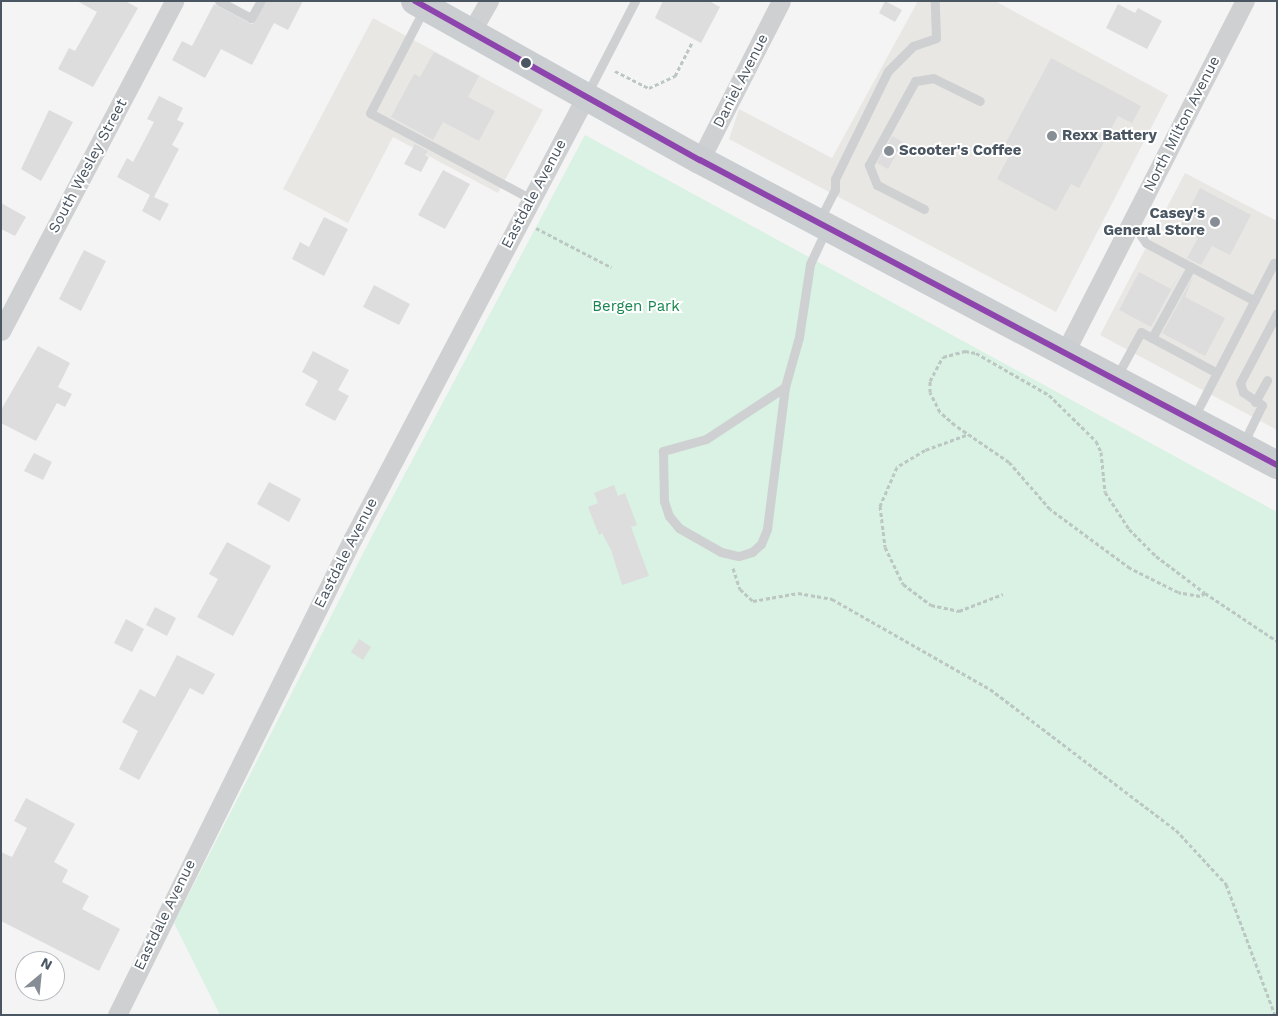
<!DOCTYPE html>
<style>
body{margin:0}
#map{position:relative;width:1278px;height:1016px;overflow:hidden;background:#f4f4f4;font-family:"Work Sans",sans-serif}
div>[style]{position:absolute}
.commercial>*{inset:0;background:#e8e7e3}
.green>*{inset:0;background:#d9f2e3}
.building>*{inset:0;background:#ddddde}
.path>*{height:3px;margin-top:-1.5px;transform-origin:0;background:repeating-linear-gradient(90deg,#bcc7c4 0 4px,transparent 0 6.5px)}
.lane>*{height:9px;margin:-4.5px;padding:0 4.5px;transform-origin:4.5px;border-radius:4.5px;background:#ced0d2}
.street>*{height:19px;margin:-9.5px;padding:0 9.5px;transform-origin:9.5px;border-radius:9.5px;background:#ced0d2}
.primary>*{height:28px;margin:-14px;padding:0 14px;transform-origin:14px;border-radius:14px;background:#caced1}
.bus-1>*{height:6px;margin:-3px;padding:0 3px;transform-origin:3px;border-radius:3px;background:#8e44ad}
.dots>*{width:14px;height:14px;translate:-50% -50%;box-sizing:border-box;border:2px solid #fff;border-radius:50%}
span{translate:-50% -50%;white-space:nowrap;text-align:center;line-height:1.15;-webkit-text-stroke:4px #fff;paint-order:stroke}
.street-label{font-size:15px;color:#4a5661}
.poi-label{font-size:15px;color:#4a5661;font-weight:700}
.left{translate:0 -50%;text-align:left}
.right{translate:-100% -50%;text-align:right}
.park-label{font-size:15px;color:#17864f}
.frame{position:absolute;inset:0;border:2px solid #4a5661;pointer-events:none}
.north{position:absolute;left:15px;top:951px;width:50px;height:50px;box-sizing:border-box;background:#fff;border:1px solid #b7bbc0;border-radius:50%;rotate:28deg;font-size:14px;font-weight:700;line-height:20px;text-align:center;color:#4a5661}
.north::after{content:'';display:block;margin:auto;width:18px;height:22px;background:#868d94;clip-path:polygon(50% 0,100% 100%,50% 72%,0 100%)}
</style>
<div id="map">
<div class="commercial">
<div style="clip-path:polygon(918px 1px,995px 1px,1168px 95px,1056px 312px,729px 139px,739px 109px,832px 158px)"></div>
<div style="clip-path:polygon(373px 18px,543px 110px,498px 193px,393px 137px,348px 223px,283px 189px)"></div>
<div style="clip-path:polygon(1185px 173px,1277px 221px,1277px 430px,1100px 335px)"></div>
</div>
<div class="green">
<div style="clip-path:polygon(585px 135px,1277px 512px,1277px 1015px,220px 1015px,174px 923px,374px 532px)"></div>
</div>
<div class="building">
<div style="clip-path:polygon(77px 1px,125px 1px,138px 8px,93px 87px,58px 69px,69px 48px,75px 51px,97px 12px)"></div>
<div style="clip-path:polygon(267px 1px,303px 1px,288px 30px,274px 23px,252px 65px,221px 49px,205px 78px,172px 60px,182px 41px,192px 46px,214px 4px,252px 24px)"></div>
<div style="clip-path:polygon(663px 1px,709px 1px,720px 7px,701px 43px,655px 18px)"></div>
<div style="clip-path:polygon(885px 1px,902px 10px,895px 22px,879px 13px)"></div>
<div style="clip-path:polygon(1118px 4px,1135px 13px,1138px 8px,1162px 21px,1147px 49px,1106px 28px)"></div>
<div style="clip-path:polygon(434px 52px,479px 76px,468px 97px,495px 111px,479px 141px,443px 122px,433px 140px,391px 117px,414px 74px,420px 77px)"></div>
<div style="clip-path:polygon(1051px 58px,1141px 106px,1132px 123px,1118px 116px,1079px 188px,1071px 184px,1056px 211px,997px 179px,1011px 152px,1003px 148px)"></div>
<div style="clip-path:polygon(159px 96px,183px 108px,177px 120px,184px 123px,172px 145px,179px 149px,154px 197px,169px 204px,160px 221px,142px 211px,150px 195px,117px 177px,127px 158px,133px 162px,154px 122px,147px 119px)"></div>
<div style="clip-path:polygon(49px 110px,73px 122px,41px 181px,21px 169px)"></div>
<div style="clip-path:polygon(892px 136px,903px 142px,888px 169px,877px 163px)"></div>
<div style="clip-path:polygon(415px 144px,428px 151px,425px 155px,429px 157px,421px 172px,404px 164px)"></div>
<div style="clip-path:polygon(443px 170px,470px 184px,445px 229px,418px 215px)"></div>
<div style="clip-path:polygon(1200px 188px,1251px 215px,1230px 255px,1212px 246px,1201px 265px,1187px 258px,1198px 238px,1179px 229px)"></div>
<div style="clip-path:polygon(1px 203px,26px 217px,15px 236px,1px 229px)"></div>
<div style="clip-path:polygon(324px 217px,348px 229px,324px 276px,292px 259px,300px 242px,309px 247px)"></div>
<div style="clip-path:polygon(84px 250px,106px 261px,81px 311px,59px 299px)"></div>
<div style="clip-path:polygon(1182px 270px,1151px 327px,1119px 310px,1139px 272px,1171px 289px)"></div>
<div style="clip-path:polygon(1194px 275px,1185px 297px,1225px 318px,1205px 356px,1162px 333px)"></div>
<div style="clip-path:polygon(374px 285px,410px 304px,399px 325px,363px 307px)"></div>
<div style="clip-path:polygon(38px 346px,70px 363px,58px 387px,72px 394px,65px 407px,57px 403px,36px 441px,1px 423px,1px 410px)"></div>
<div style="clip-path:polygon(313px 351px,349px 370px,338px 390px,349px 396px,335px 421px,305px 405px,318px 381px,302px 372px)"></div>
<div style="clip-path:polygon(34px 453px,52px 462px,43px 480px,24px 471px)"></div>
<div style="clip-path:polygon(269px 482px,301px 499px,289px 522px,257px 504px)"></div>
<div style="clip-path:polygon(614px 485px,618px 496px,625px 493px,637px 525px,631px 527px,649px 576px,622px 585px,611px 550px,602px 533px,599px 535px,588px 507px,598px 503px,594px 493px)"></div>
<div style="clip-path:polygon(227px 542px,271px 566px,233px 636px,197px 617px,218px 579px,209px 574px)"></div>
<div style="clip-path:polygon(155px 607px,176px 618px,167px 636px,146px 625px)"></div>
<div style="clip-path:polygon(126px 619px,144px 629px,132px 652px,114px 643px)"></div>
<div style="clip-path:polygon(359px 639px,371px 647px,363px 660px,351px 652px)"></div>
<div style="clip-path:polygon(177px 655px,215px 674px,203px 695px,190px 688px,139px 780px,119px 769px,138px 731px,122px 722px,140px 689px,155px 697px)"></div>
<div style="clip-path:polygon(26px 798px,75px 824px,54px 862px,68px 870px,62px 882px,89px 896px,82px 909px,120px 929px,99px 971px,1px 921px,1px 852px,12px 857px,27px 828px,14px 821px)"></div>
</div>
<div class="path">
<div style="left:615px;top:71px;width:38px;rotate:27deg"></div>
<div style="left:649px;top:88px;width:29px;rotate:-25deg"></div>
<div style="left:675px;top:76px;width:38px;rotate:-63deg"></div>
<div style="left:536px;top:228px;width:85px;rotate:27.5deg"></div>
<div style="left:966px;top:435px;width:44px;rotate:159.9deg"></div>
<div style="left:925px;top:450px;width:33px;rotate:149deg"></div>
<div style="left:897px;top:467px;width:43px;rotate:113.6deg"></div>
<div style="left:880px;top:506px;width:41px;rotate:83deg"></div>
<div style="left:885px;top:547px;width:41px;rotate:64.1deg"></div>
<div style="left:903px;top:584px;width:35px;rotate:37deg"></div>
<div style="left:931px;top:605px;width:29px;rotate:12deg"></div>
<div style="left:959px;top:611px;width:47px;rotate:-21.1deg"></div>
<div style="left:733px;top:568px;width:22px;rotate:72deg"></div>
<div style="left:740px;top:589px;width:18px;rotate:43deg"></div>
<div style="left:753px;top:601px;width:46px;rotate:-10.1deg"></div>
<div style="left:798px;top:593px;width:35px;rotate:10deg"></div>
<div style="left:832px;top:599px;width:182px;rotate:29.7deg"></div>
<div style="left:990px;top:689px;width:233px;rotate:37.2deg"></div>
<div style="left:1176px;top:830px;width:74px;rotate:47.2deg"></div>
<div style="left:1226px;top:884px;width:140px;rotate:69.5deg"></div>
<div style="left:1205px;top:593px;width:6px;rotate:149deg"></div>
<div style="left:1200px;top:596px;width:22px;rotate:-170deg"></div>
<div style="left:1178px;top:592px;width:54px;rotate:-153.4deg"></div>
<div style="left:1130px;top:568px;width:99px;rotate:-143.6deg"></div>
<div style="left:1050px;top:509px;width:62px;rotate:-131.1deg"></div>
<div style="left:1009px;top:462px;width:65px;rotate:-145.6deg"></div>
<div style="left:955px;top:425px;width:20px;rotate:-139deg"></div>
<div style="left:940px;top:412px;width:22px;rotate:-117deg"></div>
<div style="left:930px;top:392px;width:11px;rotate:-90deg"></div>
<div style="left:930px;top:381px;width:27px;rotate:-62deg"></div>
<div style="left:943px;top:357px;width:23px;rotate:-15deg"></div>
<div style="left:965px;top:351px;width:11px;rotate:10deg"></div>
<div style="left:976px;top:353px;width:84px;rotate:29.9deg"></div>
<div style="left:1049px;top:395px;width:66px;rotate:44.4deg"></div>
<div style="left:1096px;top:441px;width:12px;rotate:66deg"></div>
<div style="left:1101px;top:452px;width:40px;rotate:84.3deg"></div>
<div style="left:1105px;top:492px;width:44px;rotate:57deg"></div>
<div style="left:1129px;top:529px;width:38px;rotate:45deg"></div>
<div style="left:1156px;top:556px;width:61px;rotate:37.1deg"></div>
<div style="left:1205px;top:593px;width:87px;rotate:33.7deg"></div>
</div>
<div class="lane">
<div style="left:219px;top:1px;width:36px;rotate:28deg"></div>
<div style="left:251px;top:18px;width:20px;rotate:-60deg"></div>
<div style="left:424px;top:9px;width:117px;rotate:117.4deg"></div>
<div style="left:370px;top:113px;width:183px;rotate:28.1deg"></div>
<div style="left:587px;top:94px;width:105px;rotate:-62.7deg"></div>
<div style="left:924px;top:209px;width:53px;rotate:-152.9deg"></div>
<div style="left:877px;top:185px;width:22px;rotate:-112deg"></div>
<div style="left:869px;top:165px;width:96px;rotate:-61.3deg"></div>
<div style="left:915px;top:81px;width:18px;rotate:-9deg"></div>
<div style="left:933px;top:78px;width:52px;rotate:26.1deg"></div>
<div style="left:819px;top:221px;width:35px;rotate:-63deg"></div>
<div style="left:835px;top:190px;width:11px;rotate:-90deg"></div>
<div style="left:835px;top:179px;width:120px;rotate:-63.9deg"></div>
<div style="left:888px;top:71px;width:35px;rotate:-45deg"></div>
<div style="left:913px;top:46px;width:24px;rotate:-19deg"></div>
<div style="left:936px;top:38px;width:37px;rotate:-92deg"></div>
<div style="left:1132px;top:223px;width:24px;rotate:55deg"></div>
<div style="left:1146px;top:243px;width:123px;rotate:28deg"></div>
<div style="left:1152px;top:338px;width:81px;rotate:-61.2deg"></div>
<div style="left:1117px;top:376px;width:50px;rotate:-61.4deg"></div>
<div style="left:1141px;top:332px;width:86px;rotate:28.3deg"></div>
<div style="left:785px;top:387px;width:95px;rotate:146.6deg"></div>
<div style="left:706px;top:439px;width:45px;rotate:164.4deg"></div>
<div style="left:663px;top:451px;width:50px;rotate:88.9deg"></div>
<div style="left:664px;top:501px;width:16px;rotate:72deg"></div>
<div style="left:669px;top:516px;width:16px;rotate:50deg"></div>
<div style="left:679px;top:528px;width:48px;rotate:29.7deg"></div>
<div style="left:721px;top:552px;width:18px;rotate:13deg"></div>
<div style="left:739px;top:556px;width:14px;rotate:-17deg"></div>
<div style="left:752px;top:552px;width:12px;rotate:-42deg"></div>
<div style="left:761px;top:544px;width:16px;rotate:-68deg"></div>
<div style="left:767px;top:529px;width:143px;rotate:-82.8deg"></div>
<div style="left:785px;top:387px;width:52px;rotate:-74.4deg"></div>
<div style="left:799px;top:337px;width:74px;rotate:-81.4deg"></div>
<div style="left:810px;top:264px;width:38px;rotate:-65deg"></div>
<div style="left:1255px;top:402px;width:25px;rotate:-61deg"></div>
<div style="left:1193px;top:419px;width:176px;rotate:-62.6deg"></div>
<div style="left:1274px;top:263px;width:4px;rotate:34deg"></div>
<div style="left:1243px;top:444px;width:43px;rotate:-64deg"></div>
<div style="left:1262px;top:405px;width:23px;rotate:-146deg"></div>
<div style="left:1243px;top:392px;width:9px;rotate:-108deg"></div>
<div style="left:1240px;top:383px;width:79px;rotate:-62.1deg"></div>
</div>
<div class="street">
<div style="left:471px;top:32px;width:36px;rotate:-60deg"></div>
<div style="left:700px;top:160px;width:178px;rotate:-63deg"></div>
<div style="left:1px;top:331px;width:373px;rotate:-62.3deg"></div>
<div style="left:1064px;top:354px;width:397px;rotate:-62.9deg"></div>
<div style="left:117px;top:1015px;width:532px;rotate:-63.68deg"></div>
<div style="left:353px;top:538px;width:499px;rotate:-62.2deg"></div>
</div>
<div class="primary">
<div style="left:415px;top:1px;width:326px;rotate:29.2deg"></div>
<div style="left:700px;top:160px;width:653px;rotate:27.86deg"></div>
</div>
<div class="bus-1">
<div style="left:415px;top:1px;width:326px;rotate:29.2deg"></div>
<div style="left:700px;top:160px;width:653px;rotate:27.86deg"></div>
</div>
<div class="dots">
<div style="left:526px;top:63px;background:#4a5661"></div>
<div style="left:1052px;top:136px;background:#868d94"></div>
<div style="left:889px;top:151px;background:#868d94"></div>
<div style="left:1215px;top:222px;background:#868d94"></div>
</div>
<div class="street-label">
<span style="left:741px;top:81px;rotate:-63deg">Daniel Avenue</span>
<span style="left:1182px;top:124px;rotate:-63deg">North Milton Avenue</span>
<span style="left:88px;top:166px;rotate:-62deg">South Wesley Street</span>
<span style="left:534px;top:194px;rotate:-62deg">Eastdale Avenue</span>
<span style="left:346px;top:553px;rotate:-63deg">Eastdale Avenue</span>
<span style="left:165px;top:915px;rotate:-64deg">Eastdale Avenue</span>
</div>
<div class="poi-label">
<span class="left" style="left:1062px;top:136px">Rexx Battery</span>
<span class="left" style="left:899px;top:151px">Scooter's Coffee</span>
<span class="right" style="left:1205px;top:222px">Casey's<br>General Store</span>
</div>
<div class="park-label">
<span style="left:636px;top:307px">Bergen Park</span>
</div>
<div class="frame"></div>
<div class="north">N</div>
</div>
